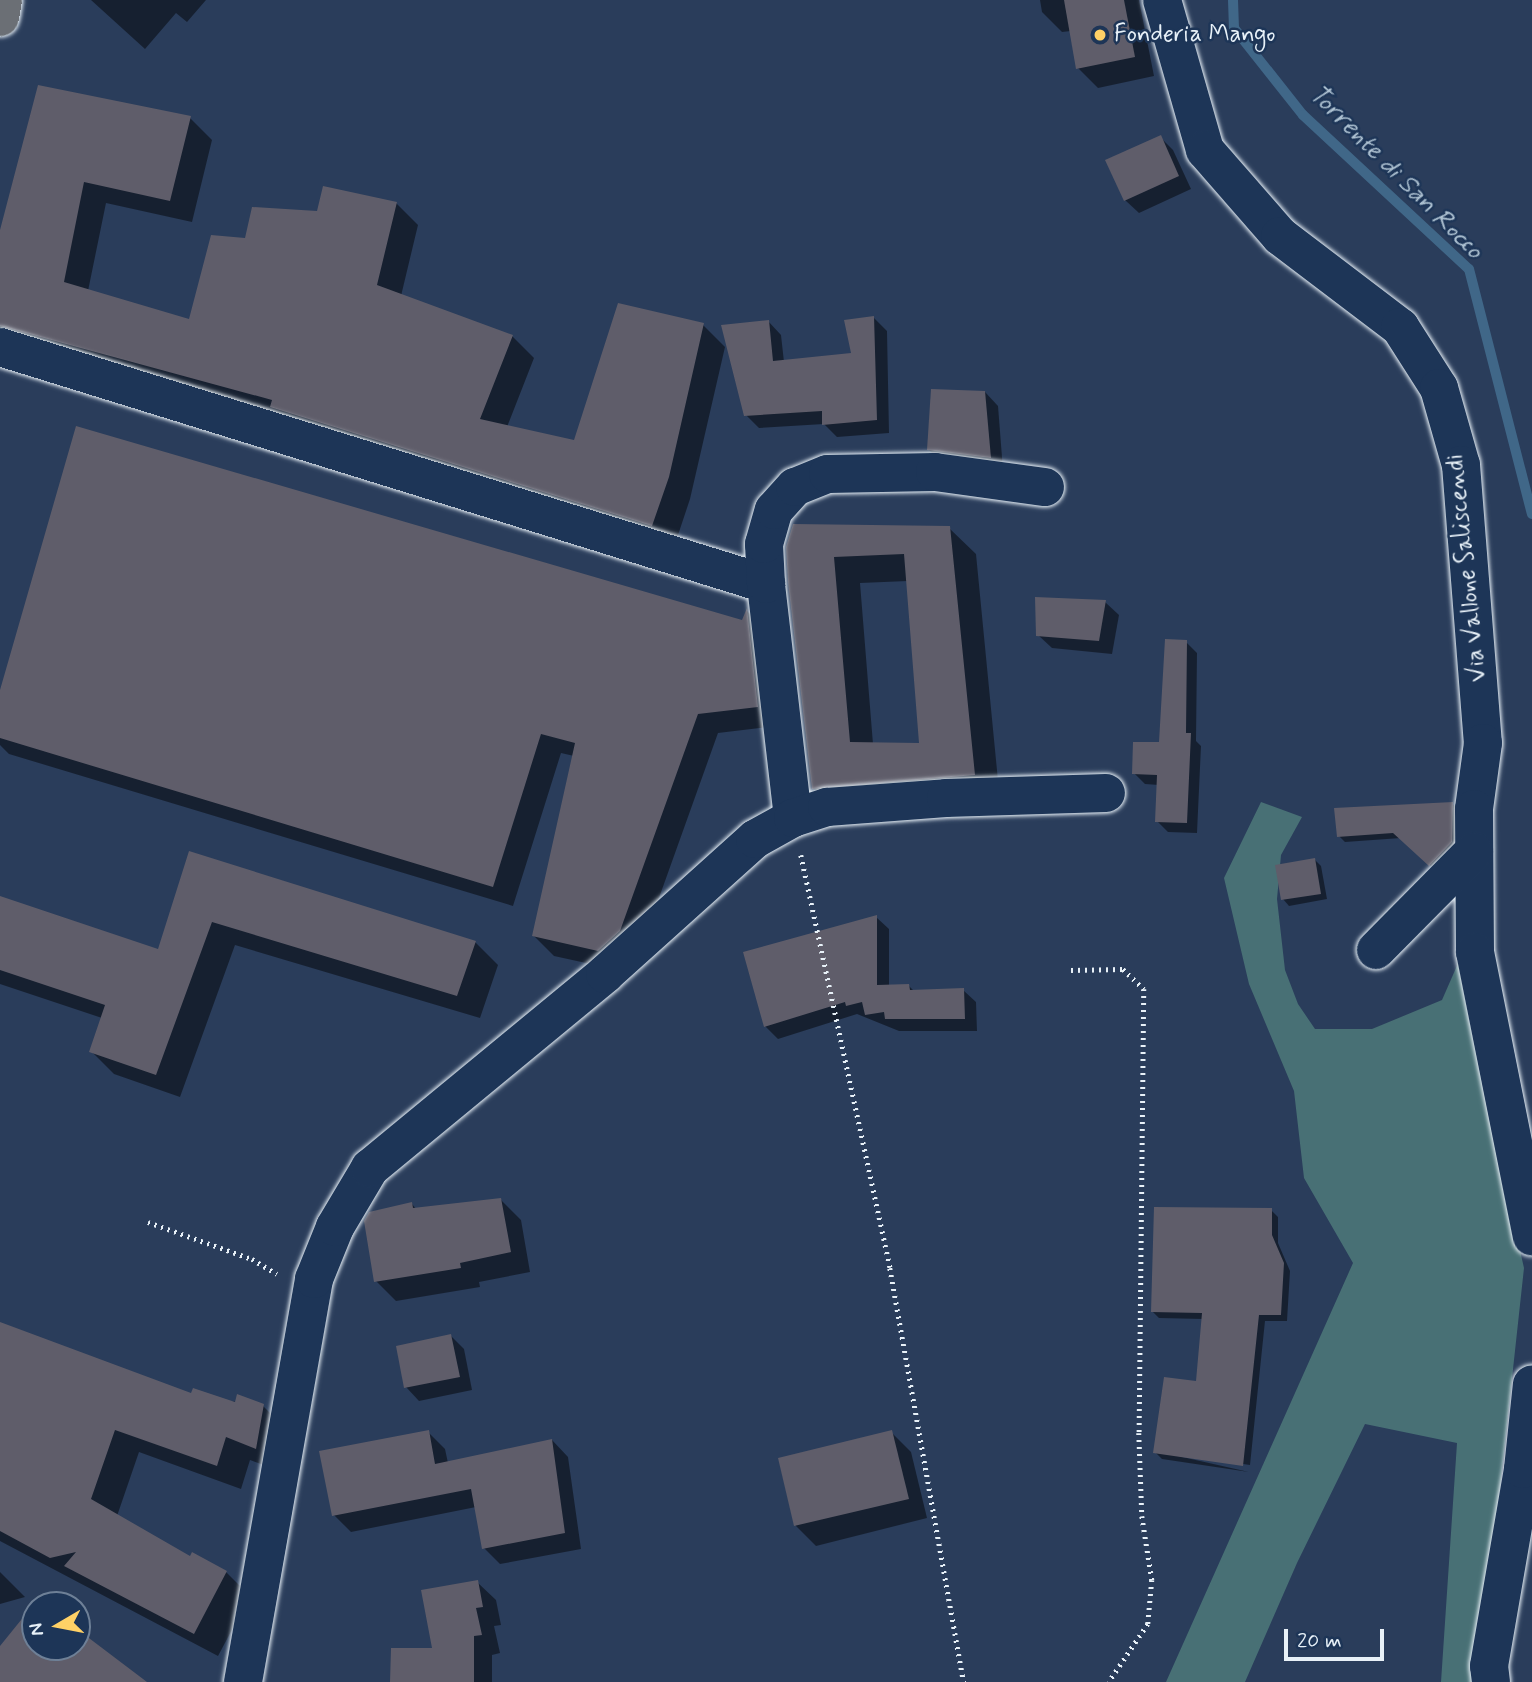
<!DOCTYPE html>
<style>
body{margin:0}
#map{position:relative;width:1532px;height:1682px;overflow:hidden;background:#2a3d5b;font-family:Mynerve,sans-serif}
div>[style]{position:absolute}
.green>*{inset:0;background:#487075}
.shadow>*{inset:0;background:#0007}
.stream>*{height:10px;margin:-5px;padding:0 5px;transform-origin:5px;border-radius:5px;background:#406788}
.building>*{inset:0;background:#5f5d6a}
.path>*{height:4.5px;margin-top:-2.25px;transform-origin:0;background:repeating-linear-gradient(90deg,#e8f1f8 0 2px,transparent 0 7px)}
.roads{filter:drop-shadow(0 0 2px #e8f1f8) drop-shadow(0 0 2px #e8f1f8)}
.minor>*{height:38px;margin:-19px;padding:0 19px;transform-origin:19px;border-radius:19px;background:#1d3557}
.major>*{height:38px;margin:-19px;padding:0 19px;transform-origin:19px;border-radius:19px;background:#6b6f75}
.dots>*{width:19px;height:19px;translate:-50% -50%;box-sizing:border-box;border:4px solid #1d3557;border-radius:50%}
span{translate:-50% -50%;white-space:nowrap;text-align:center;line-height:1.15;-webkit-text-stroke:5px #1d3557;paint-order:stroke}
.poi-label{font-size:24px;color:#e8f1f8}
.left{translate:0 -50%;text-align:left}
.street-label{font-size:24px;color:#e8f1f8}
.water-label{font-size:26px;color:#adc1d1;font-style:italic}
.north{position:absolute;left:21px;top:1591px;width:70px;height:70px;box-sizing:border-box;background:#1d3557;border:2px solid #6e8097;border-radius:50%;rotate:260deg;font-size:19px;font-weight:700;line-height:28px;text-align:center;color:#e8f1f8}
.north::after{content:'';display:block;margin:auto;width:24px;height:32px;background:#ffd166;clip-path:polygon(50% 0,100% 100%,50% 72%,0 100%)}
.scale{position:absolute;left:1284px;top:1629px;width:100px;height:32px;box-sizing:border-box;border:4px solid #e8f1f8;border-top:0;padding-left:9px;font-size:21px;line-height:24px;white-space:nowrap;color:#e8f1f8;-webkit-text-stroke:5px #1d3557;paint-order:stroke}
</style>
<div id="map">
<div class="green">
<div style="clip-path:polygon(1261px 802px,1302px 817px,1281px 855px,1277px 899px,1285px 970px,1298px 1004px,1315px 1029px,1372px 1029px,1442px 1000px,1463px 952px,1493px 1131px,1524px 1268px,1479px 1682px,1441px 1682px,1457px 1443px,1365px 1424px,1297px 1563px,1245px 1682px,1166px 1682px,1353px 1263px,1304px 1178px,1294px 1091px,1249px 984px,1224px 878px)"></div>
</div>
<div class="shadow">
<div style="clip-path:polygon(91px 0,206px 0,187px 22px,176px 13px,145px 49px)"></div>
<div style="clip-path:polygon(1040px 0,1139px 0,1154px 76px,1098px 88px,1078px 68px,1071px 31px,1062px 32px,1042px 12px)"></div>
<div style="clip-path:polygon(39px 87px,190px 118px,212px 140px,192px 222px,106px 203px,88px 291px,190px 321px,246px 240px,318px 212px,396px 203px,418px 225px,401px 296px,512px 336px,534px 358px,507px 427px,576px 442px,703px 325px,725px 347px,690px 499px,674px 547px,0 354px,0 237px)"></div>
<div style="clip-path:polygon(1160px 137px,1173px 150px,1191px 189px,1139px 213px,1125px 200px)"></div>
<div style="clip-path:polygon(874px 318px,887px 331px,889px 433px,837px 437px,824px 424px,759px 428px,746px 415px,768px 321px,781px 335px,784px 362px,853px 355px)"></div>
<div style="clip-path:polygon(985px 392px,998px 406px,1003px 470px,942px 463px,929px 450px)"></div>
<div style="clip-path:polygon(evenodd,949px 528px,976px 554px,1000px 801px,840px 815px,813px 788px,788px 547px,949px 528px,908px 581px,921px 745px,873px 744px,860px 583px,908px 581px)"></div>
<div style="clip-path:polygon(1105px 602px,1119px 615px,1112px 654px,1052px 648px,1038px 635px)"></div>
<div style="clip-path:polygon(747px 611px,766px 630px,777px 726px,718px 733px,640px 951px,618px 970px,554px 956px,534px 936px,574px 756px,561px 753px,513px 906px,9px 754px,0 745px,0 696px,743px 623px)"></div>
<div style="clip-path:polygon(1186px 642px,1197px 653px,1196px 741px,1201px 746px,1197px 833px,1168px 832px,1157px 821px,1159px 785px,1145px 784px,1134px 773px,1160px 743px)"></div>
<div style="clip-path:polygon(1452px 803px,1458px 810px,1458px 848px,1436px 871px,1401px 838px,1345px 842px,1339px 836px)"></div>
<div style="clip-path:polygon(190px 853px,475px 942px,498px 965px,480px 1018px,235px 945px,180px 1097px,114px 1074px,91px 1051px,102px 1018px,0 984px,0 898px,160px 951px)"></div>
<div style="clip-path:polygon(1315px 860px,1321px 866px,1327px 899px,1289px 906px,1283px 899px)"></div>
<div style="clip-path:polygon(876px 917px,889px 929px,889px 986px,909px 986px,915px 992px,963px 990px,976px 1002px,977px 1031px,899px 1031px,857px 1014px,778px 1039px,765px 1026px)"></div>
<div style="clip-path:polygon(501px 1200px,521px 1220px,530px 1272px,479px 1282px,480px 1287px,396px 1301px,376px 1281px,412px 1204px,417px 1210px)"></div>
<div style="clip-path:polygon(1271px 1210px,1278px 1217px,1278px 1243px,1290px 1271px,1287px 1321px,1265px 1321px,1250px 1465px,1160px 1452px,1249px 1472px,1162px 1459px,1155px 1452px,1198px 1383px,1203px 1319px,1159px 1318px,1152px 1311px)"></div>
<div style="clip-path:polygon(451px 1336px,464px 1349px,472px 1390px,419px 1401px,406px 1387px)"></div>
<div style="clip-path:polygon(0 1337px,192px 1395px,263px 1406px,287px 1430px,280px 1471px,250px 1460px,241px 1489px,139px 1452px,117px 1516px,191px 1559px,193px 1555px,226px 1572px,250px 1596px,218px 1656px,0 1541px)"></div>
<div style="clip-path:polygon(428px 1432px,445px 1449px,448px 1463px,552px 1440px,568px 1457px,581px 1549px,500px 1564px,484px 1548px,476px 1507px,351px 1532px,334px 1515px)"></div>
<div style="clip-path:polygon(891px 1432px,911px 1452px,927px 1518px,816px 1546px,796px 1526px,780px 1459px)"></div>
<div style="clip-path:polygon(0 1572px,25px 1597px,0 1604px)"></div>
<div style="clip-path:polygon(477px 1582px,496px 1600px,501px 1625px,494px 1626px,500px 1653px,492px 1655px,492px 1682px,392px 1682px,434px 1649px)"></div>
</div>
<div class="stream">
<div style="left:1233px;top:0;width:28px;rotate:88deg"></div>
<div style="left:1234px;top:28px;width:111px;rotate:51.6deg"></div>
<div style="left:1303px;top:115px;width:226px;rotate:42.9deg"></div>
<div style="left:1469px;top:269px;width:253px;rotate:75.6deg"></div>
</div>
<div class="building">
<div style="clip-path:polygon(1064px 0,1124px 0,1135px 57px,1076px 69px)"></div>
<div style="clip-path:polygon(38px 85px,191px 116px,170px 201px,84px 182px,64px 282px,189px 319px,211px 235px,245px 238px,252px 207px,317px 211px,323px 186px,397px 202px,377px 285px,513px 335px,480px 419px,574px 440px,618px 303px,704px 323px,669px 477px,652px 526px,270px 407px,272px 400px,0 326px,0 230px)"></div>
<div style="clip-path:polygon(1161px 135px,1179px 176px,1124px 201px,1105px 160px)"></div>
<div style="clip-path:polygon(874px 316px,877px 420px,822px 425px,822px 411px,744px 416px,721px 325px,769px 320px,773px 361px,851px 353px,844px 320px)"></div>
<div style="clip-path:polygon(931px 389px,985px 391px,991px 458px,927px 450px)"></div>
<div style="clip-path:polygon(76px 426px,742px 620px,747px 608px,758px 707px,698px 714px,620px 931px,598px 951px,532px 936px,575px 743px,541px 734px,493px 887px,0 738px,0 690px)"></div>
<div style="clip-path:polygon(evenodd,793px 524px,950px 526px,975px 775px,812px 789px,788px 582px,786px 547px,793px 524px,904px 554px,919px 743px,850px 742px,834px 557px,904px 554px)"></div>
<div style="clip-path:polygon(1035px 597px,1106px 600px,1099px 641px,1036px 636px)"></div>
<div style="clip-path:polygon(1165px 639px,1187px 640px,1186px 733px,1191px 733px,1187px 823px,1155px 822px,1157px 775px,1132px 774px,1133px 742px,1159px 742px)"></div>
<div style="clip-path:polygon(1453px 802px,1452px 842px,1429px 866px,1393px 833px,1337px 837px,1334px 808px)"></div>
<div style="clip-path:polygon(189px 851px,476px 941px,457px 996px,212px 922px,156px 1075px,89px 1052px,105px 1005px,0 970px,0 896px,158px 949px)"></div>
<div style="clip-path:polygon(1315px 858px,1321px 894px,1281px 900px,1275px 865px)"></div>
<div style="clip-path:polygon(877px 915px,877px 985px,909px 984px,910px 990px,964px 988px,965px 1019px,885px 1019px,884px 1012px,865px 1015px,862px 1002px,846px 1006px,845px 1002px,764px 1027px,743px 952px)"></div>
<div style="clip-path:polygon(501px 1198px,511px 1252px,460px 1263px,461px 1268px,374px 1282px,364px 1221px,369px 1212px,412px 1202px,413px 1208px)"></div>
<div style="clip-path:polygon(1154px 1207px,1272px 1208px,1272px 1235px,1284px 1263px,1281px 1315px,1259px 1315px,1243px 1466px,1153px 1453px,1164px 1377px,1196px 1381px,1202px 1313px,1151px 1312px)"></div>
<div style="clip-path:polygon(0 1322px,191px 1393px,193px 1388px,235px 1402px,237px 1394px,264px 1404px,256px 1449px,226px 1437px,217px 1466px,115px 1430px,91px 1499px,190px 1556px,192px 1552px,227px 1571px,194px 1634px,64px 1566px,76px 1552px,50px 1558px,0 1531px)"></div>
<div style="clip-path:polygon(451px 1334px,460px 1377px,404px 1388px,396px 1346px)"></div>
<div style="clip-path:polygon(429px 1430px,435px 1464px,552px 1439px,565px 1533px,482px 1549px,471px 1489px,332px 1516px,319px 1451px)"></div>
<div style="clip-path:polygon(892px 1430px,909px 1499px,794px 1526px,778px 1458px)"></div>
<div style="clip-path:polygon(478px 1580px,483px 1607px,476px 1608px,482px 1635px,474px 1636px,474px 1682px,390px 1682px,391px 1648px,432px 1648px,421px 1590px)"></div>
<div style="clip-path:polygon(38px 1599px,46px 1605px,35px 1605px,35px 1647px,77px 1647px,77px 1629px,147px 1682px,0 1682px,0 1646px)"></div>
</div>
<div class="path">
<div style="left:801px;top:855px;width:422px;rotate:77.8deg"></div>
<div style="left:890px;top:1268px;width:421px;rotate:79.9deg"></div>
<div style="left:1071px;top:970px;width:52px;rotate:-1.1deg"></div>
<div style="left:1123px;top:969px;width:29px;rotate:44deg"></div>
<div style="left:1144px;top:989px;width:444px;rotate:90.6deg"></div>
<div style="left:1139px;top:1433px;width:83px;rotate:87.9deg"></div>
<div style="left:1142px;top:1516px;width:65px;rotate:81.1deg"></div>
<div style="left:1152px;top:1580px;width:44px;rotate:95.2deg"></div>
<div style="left:1148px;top:1624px;width:70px;rotate:123.9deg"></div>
<div style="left:148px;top:1222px;width:110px;rotate:19.6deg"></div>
<div style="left:252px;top:1259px;width:29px;rotate:31deg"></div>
</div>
<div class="roads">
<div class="minor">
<div style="left:1162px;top:0;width:156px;rotate:74deg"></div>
<div style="left:1205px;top:150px;width:114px;rotate:48.9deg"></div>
<div style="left:1280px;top:236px;width:151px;rotate:37.2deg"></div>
<div style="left:1400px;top:327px;width:72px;rotate:57.4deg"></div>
<div style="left:1439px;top:388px;width:80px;rotate:74.1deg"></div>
<div style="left:1461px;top:465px;width:279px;rotate:85.5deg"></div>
<div style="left:1483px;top:743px;width:67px;rotate:97.8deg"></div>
<div style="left:1474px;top:809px;width:143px;rotate:89.6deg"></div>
<div style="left:1475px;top:952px;width:290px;rotate:78.7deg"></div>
<div style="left:0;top:347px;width:802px;rotate:17.19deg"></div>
<div style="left:793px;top:818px;width:236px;rotate:-96.6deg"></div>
<div style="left:766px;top:584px;width:40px;rotate:-92.9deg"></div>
<div style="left:764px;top:544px;width:35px;rotate:-74deg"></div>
<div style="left:774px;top:510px;width:31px;rotate:-48deg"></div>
<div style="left:795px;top:487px;width:35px;rotate:-22deg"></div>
<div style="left:828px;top:474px;width:107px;rotate:-1.1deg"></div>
<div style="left:935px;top:472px;width:111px;rotate:7.8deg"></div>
<div style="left:1376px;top:950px;width:139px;rotate:-45.3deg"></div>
<div style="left:243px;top:1682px;width:409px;rotate:-80deg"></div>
<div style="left:314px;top:1279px;width:56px;rotate:-68deg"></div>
<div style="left:335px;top:1227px;width:69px;rotate:-59.3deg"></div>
<div style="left:370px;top:1168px;width:305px;rotate:-39.5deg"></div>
<div style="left:605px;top:974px;width:202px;rotate:-42deg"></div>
<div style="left:755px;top:839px;width:43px;rotate:-28.9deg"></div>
<div style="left:793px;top:818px;width:36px;rotate:-18deg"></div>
<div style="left:827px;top:807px;width:119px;rotate:-4.3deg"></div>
<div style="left:946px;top:798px;width:160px;rotate:-1.8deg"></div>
<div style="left:1491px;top:1682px;width:16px;rotate:-97deg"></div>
<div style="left:1489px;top:1666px;width:200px;rotate:-80.2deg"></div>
<div style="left:1523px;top:1469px;width:85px;rotate:-84deg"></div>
</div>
<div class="major">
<div style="left:0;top:17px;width:17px;rotate:-80deg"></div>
</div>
</div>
<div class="dots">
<div style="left:1100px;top:35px;background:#ffd166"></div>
</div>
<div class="poi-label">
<span class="left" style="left:1114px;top:35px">Fonderia Mango</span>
</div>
<div class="street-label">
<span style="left:1467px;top:568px;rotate:-96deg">Via Vallone Saliscendi</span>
</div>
<div class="water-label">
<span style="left:1395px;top:173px;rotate:45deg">Torrente di San Rocco</span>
</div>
<div class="north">N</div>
<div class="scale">20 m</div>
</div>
